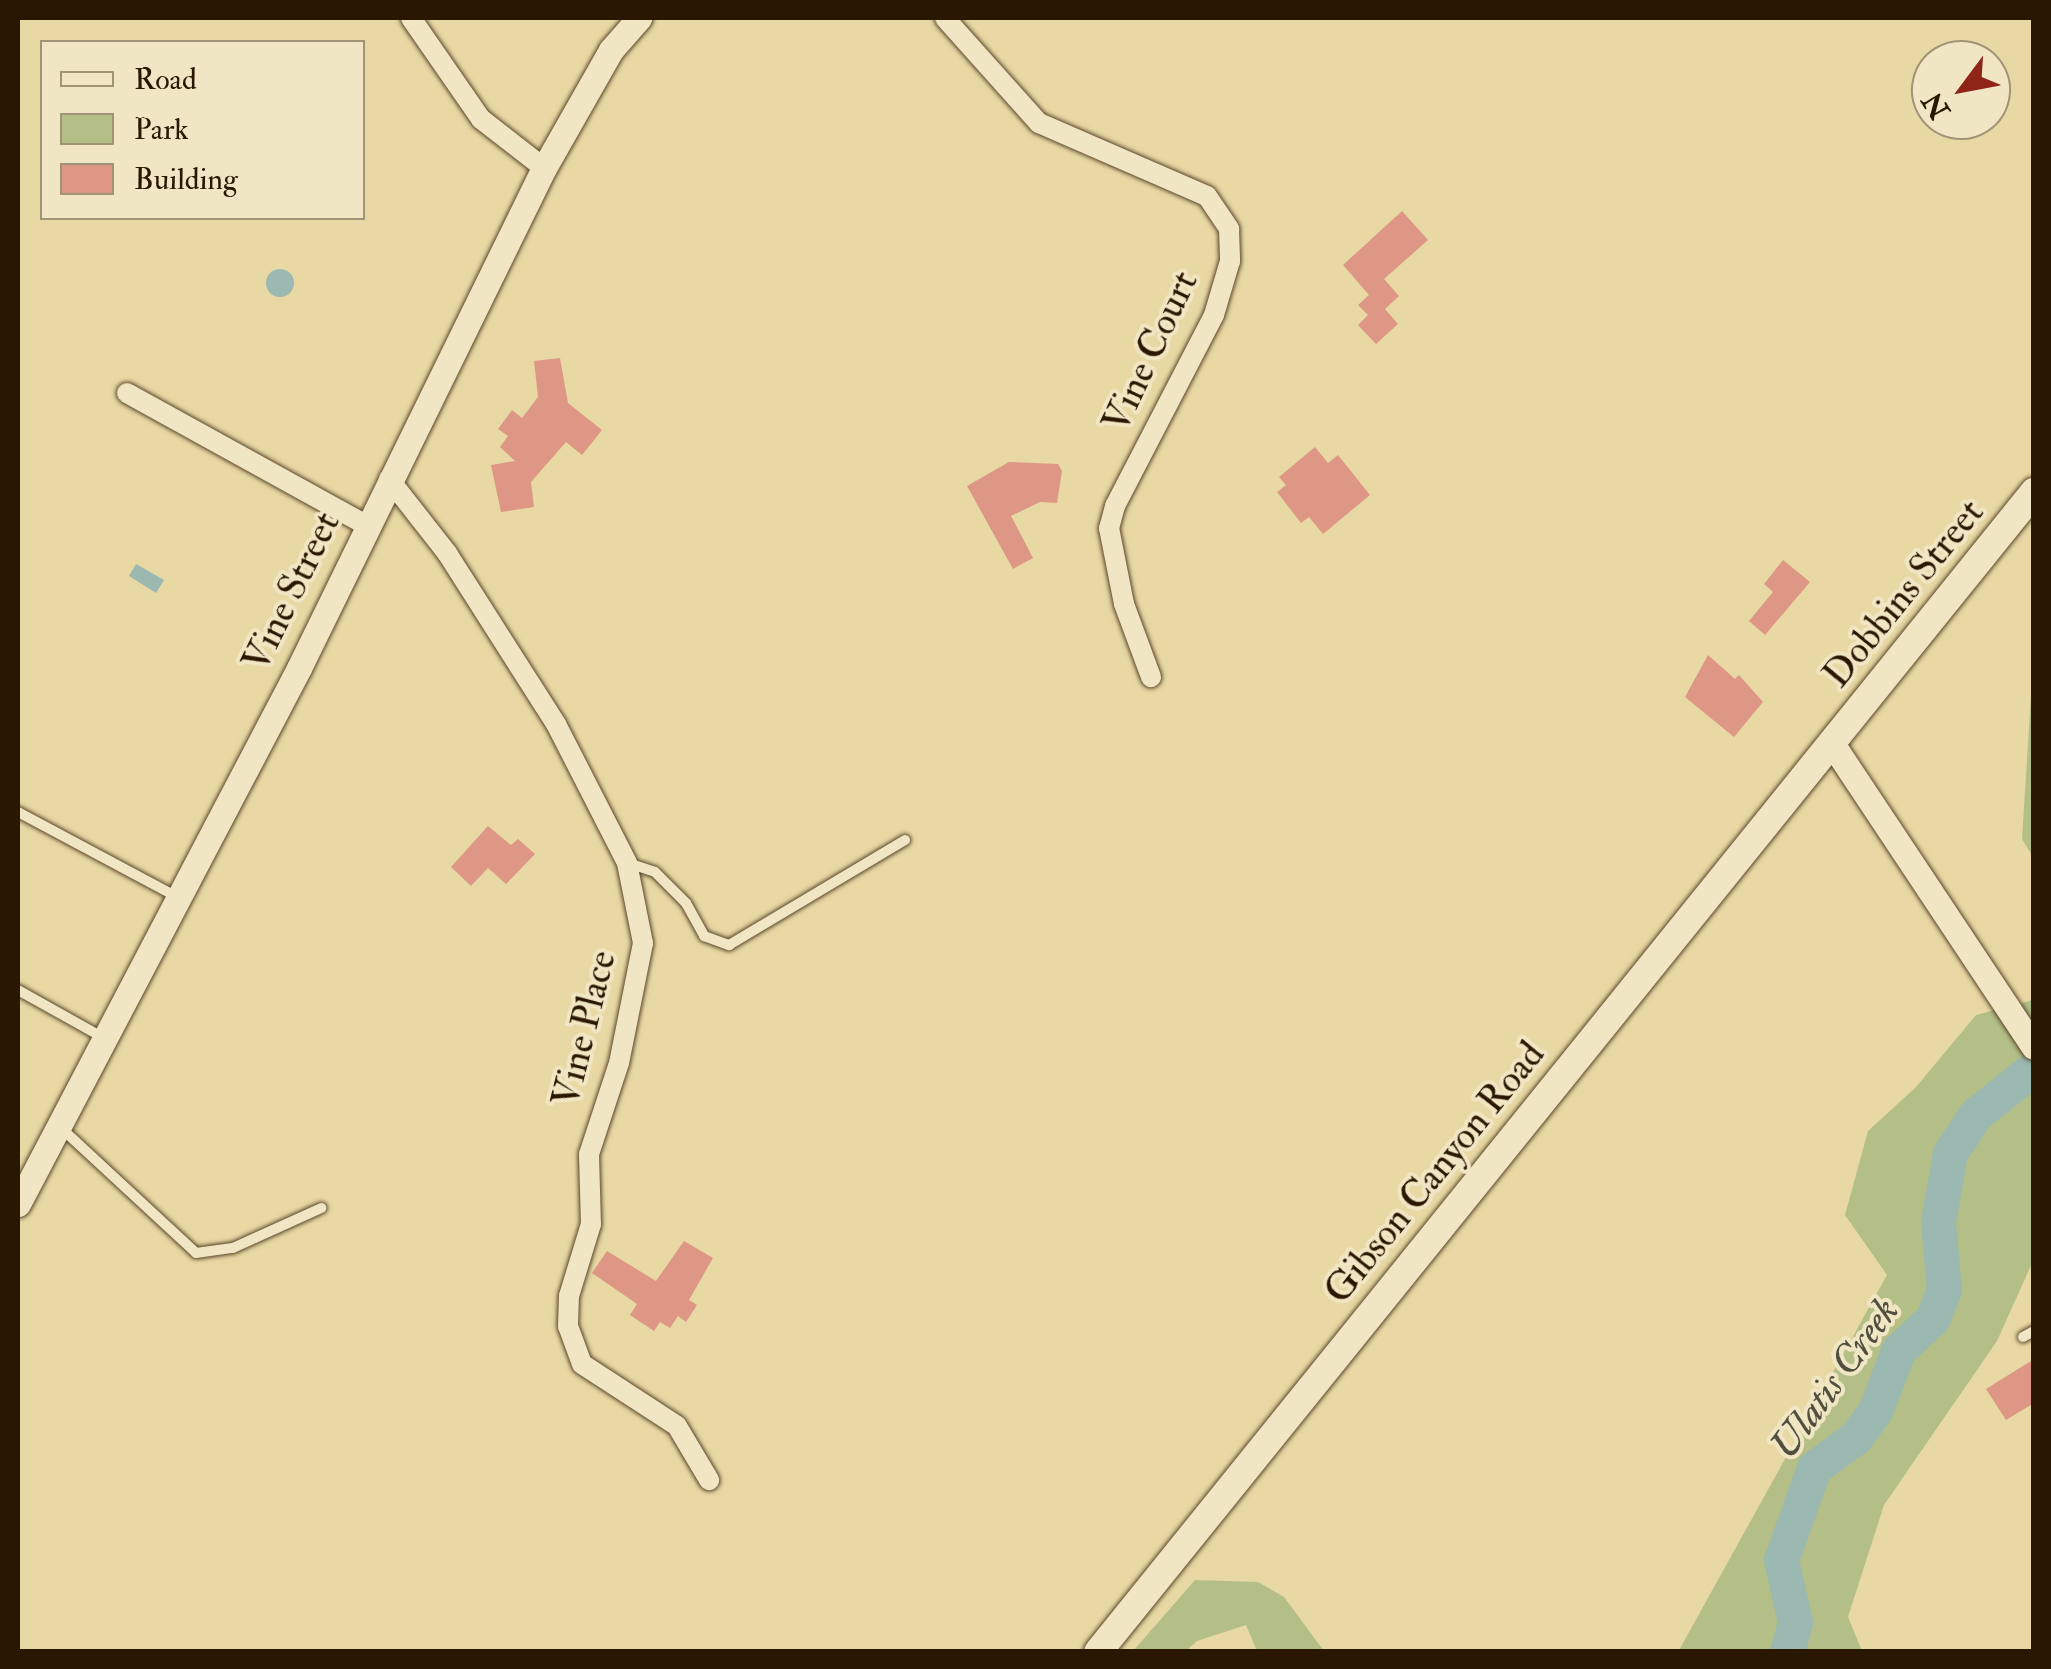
<!DOCTYPE html>
<style>
body{margin:0}
#map{position:relative;width:2051px;height:1669px;overflow:hidden;background:#e8d8a4;font-family:"IM FELL Double Pica",serif}
div>[style]{position:absolute}
.green>*{inset:0;background:#b4bf87}
.water>*{inset:0;background:#9bb8b1}
.round{border-radius:50%}
.river>*{height:35px;margin:-17.5px;padding:0 17.5px;transform-origin:17.5px;border-radius:17.5px;background:#9bb8b1}
.building>*{inset:0;background:#dd9784}
.roads{filter:drop-shadow(0 0 2px #5a472a) drop-shadow(0 0 2px #5a472a)}
.service>*{height:10px;margin:-5px;padding:0 5px;transform-origin:5px;border-radius:5px;background:#f0e6c4}
.minor>*{height:20px;margin:-10px;padding:0 10px;transform-origin:10px;border-radius:10px;background:#f0e6c4}
.tertiary>*{height:25px;margin:-12.5px;padding:0 12.5px;transform-origin:12.5px;border-radius:12.5px;background:#f0e6c4}
.secondary>*{height:28px;margin:-14px;padding:0 14px;transform-origin:14px;border-radius:14px;background:#f0e6c4}
span{translate:-50% -50%;white-space:nowrap;text-align:center;line-height:1.15;-webkit-text-stroke:8px #f0e6c4;paint-order:stroke}
.street-label{font-size:38px;color:#2a1701}
.water-label{font-size:40px;color:#524f3f;font-style:italic}
.frame{position:absolute;inset:0;border:20px solid #2a1701;pointer-events:none}
.legend{position:absolute;left:40px;top:40px;width:325px;height:180px;box-sizing:border-box;background:#f0e6c4;border:2px solid #a19376;margin:0;padding:12px 18px;list-style:none;font-size:30px;color:#2a1701}
.legend li{display:flex;align-items:center;gap:20px;height:50px}
.legend b{width:50px;border:2px solid #a19376}
.north{position:absolute;left:1911px;top:40px;width:100px;height:100px;box-sizing:border-box;background:#f0e6c4;border:2px solid #a19376;border-radius:50%;rotate:238deg;font-size:28px;font-weight:700;line-height:40px;text-align:center;color:#2a1701}
.north::after{content:'';display:block;margin:auto;width:35px;height:45px;background:#8f2418;clip-path:polygon(50% 0,100% 100%,50% 72%,0 100%)}
</style>
<div id="map">
<div class="green">
<div style="clip-path:polygon(2033px 665px,2033px 857px,2022px 839px)"></div>
<div style="clip-path:polygon(2033px 1000px,2033px 1261px,1997px 1341px,1884px 1505px,1848px 1617px,1862px 1651px,1678px 1652px,1887px 1275px,1845px 1215px,1868px 1131px,1916px 1087px,1976px 1015px)"></div>
<div style="clip-path:polygon(1195px 1580px,1258px 1582px,1284px 1597px,1324px 1651px,1257px 1651px,1246px 1625px,1197px 1641px,1186px 1651px,1133px 1651px)"></div>
</div>
<div class="water">
<div class="round" style="left:266px;top:269px;width:28px;height:28px"></div>
<div style="clip-path:polygon(136px 564px,164px 580px,156px 593px,129px 576px)"></div>
</div>
<div class="river">
<div style="left:1787px;top:1652px;width:31px;rotate:-75deg"></div>
<div style="left:1795px;top:1622px;width:64px;rotate:-102.7deg"></div>
<div style="left:1781px;top:1560px;width:98px;rotate:-70.3deg"></div>
<div style="left:1814px;top:1468px;width:52px;rotate:-36.4deg"></div>
<div style="left:1856px;top:1437px;width:34px;rotate:-54deg"></div>
<div style="left:1876px;top:1409px;width:62px;rotate:-69.2deg"></div>
<div style="left:1898px;top:1351px;width:48px;rotate:-43.3deg"></div>
<div style="left:1933px;top:1318px;width:30px;rotate:-69deg"></div>
<div style="left:1944px;top:1290px;width:68px;rotate:-95deg"></div>
<div style="left:1938px;top:1222px;width:70px;rotate:-80.1deg"></div>
<div style="left:1950px;top:1153px;width:47px;rotate:-56.3deg"></div>
<div style="left:1976px;top:1114px;width:74px;rotate:-38.4deg"></div>
</div>
<div class="building">
<div style="clip-path:polygon(1402px 211px,1428px 240px,1384px 279px,1399px 296px,1385px 309px,1398px 324px,1376px 344px,1358px 325px,1368px 315px,1358px 305px,1369px 295px,1343px 265px)"></div>
<div style="clip-path:polygon(560px 358px,568px 403px,602px 430px,582px 455px,566px 442px,531px 482px,534px 507px,501px 512px,491px 465px,515px 461px,500px 447px,508px 436px,498px 429px,512px 410px,522px 418px,538px 397px,534px 361px)"></div>
<div style="clip-path:polygon(1315px 447px,1328px 463px,1338px 455px,1370px 495px,1323px 534px,1309px 517px,1301px 523px,1277px 492px,1286px 485px,1279px 477px)"></div>
<div style="clip-path:polygon(1009px 462px,1058px 464px,1062px 471px,1057px 503px,1040px 502px,1011px 516px,1033px 558px,1013px 569px,967px 486px)"></div>
<div style="clip-path:polygon(1783px 560px,1810px 582px,1765px 635px,1749px 621px,1773px 592px,1764px 584px)"></div>
<div style="clip-path:polygon(1708px 655px,1735px 679px,1739px 675px,1763px 702px,1734px 737px,1685px 697px)"></div>
<div style="clip-path:polygon(488px 826px,511px 845px,518px 839px,535px 854px,506px 884px,488px 868px,471px 886px,451px 867px)"></div>
<div style="clip-path:polygon(684px 1241px,713px 1258px,689px 1300px,697px 1305px,686px 1322px,678px 1316px,670px 1328px,660px 1322px,654px 1331px,630px 1315px,637px 1304px,592px 1273px,607px 1251px,656px 1281px)"></div>
<div style="clip-path:polygon(2034px 1359px,2034px 1403px,2006px 1420px,1986px 1389px)"></div>
</div>
<div class="roads">
<div class="service">
<div style="left:18px;top:812px;width:180px;rotate:28.1deg"></div>
<div style="left:628px;top:863px;width:28px;rotate:18deg"></div>
<div style="left:655px;top:872px;width:44px;rotate:45deg"></div>
<div style="left:686px;top:903px;width:38px;rotate:61deg"></div>
<div style="left:704px;top:936px;width:27px;rotate:20deg"></div>
<div style="left:729px;top:945px;width:205px;rotate:-30.8deg"></div>
<div style="left:18px;top:990px;width:98px;rotate:29.2deg"></div>
<div style="left:60px;top:1127px;width:185px;rotate:42.8deg"></div>
<div style="left:196px;top:1253px;width:37px;rotate:-8deg"></div>
<div style="left:233px;top:1248px;width:97px;rotate:-24.4deg"></div>
<div style="left:2023px;top:1337px;width:13px;rotate:-29deg"></div>
</div>
<div class="minor">
<div style="left:411px;top:18px;width:123px;rotate:55.3deg"></div>
<div style="left:481px;top:119px;width:80px;rotate:37.9deg"></div>
<div style="left:945px;top:18px;width:141px;rotate:48.2deg"></div>
<div style="left:1039px;top:123px;width:183px;rotate:23.5deg"></div>
<div style="left:1207px;top:196px;width:40px;rotate:56deg"></div>
<div style="left:1229px;top:229px;width:32px;rotate:88deg"></div>
<div style="left:1230px;top:261px;width:56px;rotate:106.5deg"></div>
<div style="left:1214px;top:315px;width:215px;rotate:117.4deg"></div>
<div style="left:1115px;top:506px;width:23px;rotate:105deg"></div>
<div style="left:1109px;top:528px;width:77px;rotate:78.8deg"></div>
<div style="left:1124px;top:604px;width:78px;rotate:69.7deg"></div>
<div style="left:127px;top:393px;width:273px;rotate:28.9deg"></div>
<div style="left:389px;top:479px;width:94px;rotate:51.9deg"></div>
<div style="left:447px;top:553px;width:203px;rotate:57.5deg"></div>
<div style="left:556px;top:724px;width:156px;rotate:62.9deg"></div>
<div style="left:627px;top:863px;width:82px;rotate:78.7deg"></div>
<div style="left:643px;top:943px;width:122px;rotate:101.3deg"></div>
<div style="left:619px;top:1063px;width:96px;rotate:108.2deg"></div>
<div style="left:589px;top:1154px;width:70px;rotate:88.4deg"></div>
<div style="left:591px;top:1224px;width:75px;rotate:107deg"></div>
<div style="left:569px;top:1296px;width:30px;rotate:92deg"></div>
<div style="left:568px;top:1326px;width:40px;rotate:69.8deg"></div>
<div style="left:582px;top:1364px;width:113px;rotate:33.1deg"></div>
<div style="left:677px;top:1426px;width:63px;rotate:59.3deg"></div>
</div>
<div class="tertiary">
<div style="left:1831px;top:742px;width:366px;rotate:56.4deg"></div>
<div style="left:18px;top:1204px;width:605px;rotate:-62.33deg"></div>
<div style="left:299px;top:668px;width:557px;rotate:-63.9deg"></div>
<div style="left:544px;top:168px;width:136px;rotate:-60.4deg"></div>
<div style="left:611px;top:50px;width:43px;rotate:-48.8deg"></div>
</div>
<div class="secondary">
<div style="left:1098px;top:1652px;width:1491px;rotate:-51.1deg"></div>
</div>
</div>
<div class="street-label">
<span style="left:1151px;top:352px;rotate:-65deg">Vine Court</span>
<span style="left:292px;top:592px;rotate:-64deg">Vine Street</span>
<span style="left:1904px;top:594px;rotate:-51deg">Dobbins Street</span>
<span style="left:585px;top:1029px;rotate:-76deg">Vine Place</span>
<span style="left:1435px;top:1173px;rotate:-51deg">Gibson Canyon Road</span>
</div>
<div class="water-label">
<span style="left:1835px;top:1379px;rotate:-54deg">Ulatis Creek</span>
</div>
<div class="frame"></div>
<ul class="legend">
<li><b style="height:12px;background:#f0e6c4"></b>Road</li>
<li><b style="height:28px;background:#b4bf87"></b>Park</li>
<li><b style="height:28px;background:#dd9784"></b>Building</li>
</ul>
<div class="north">N</div>
</div>
